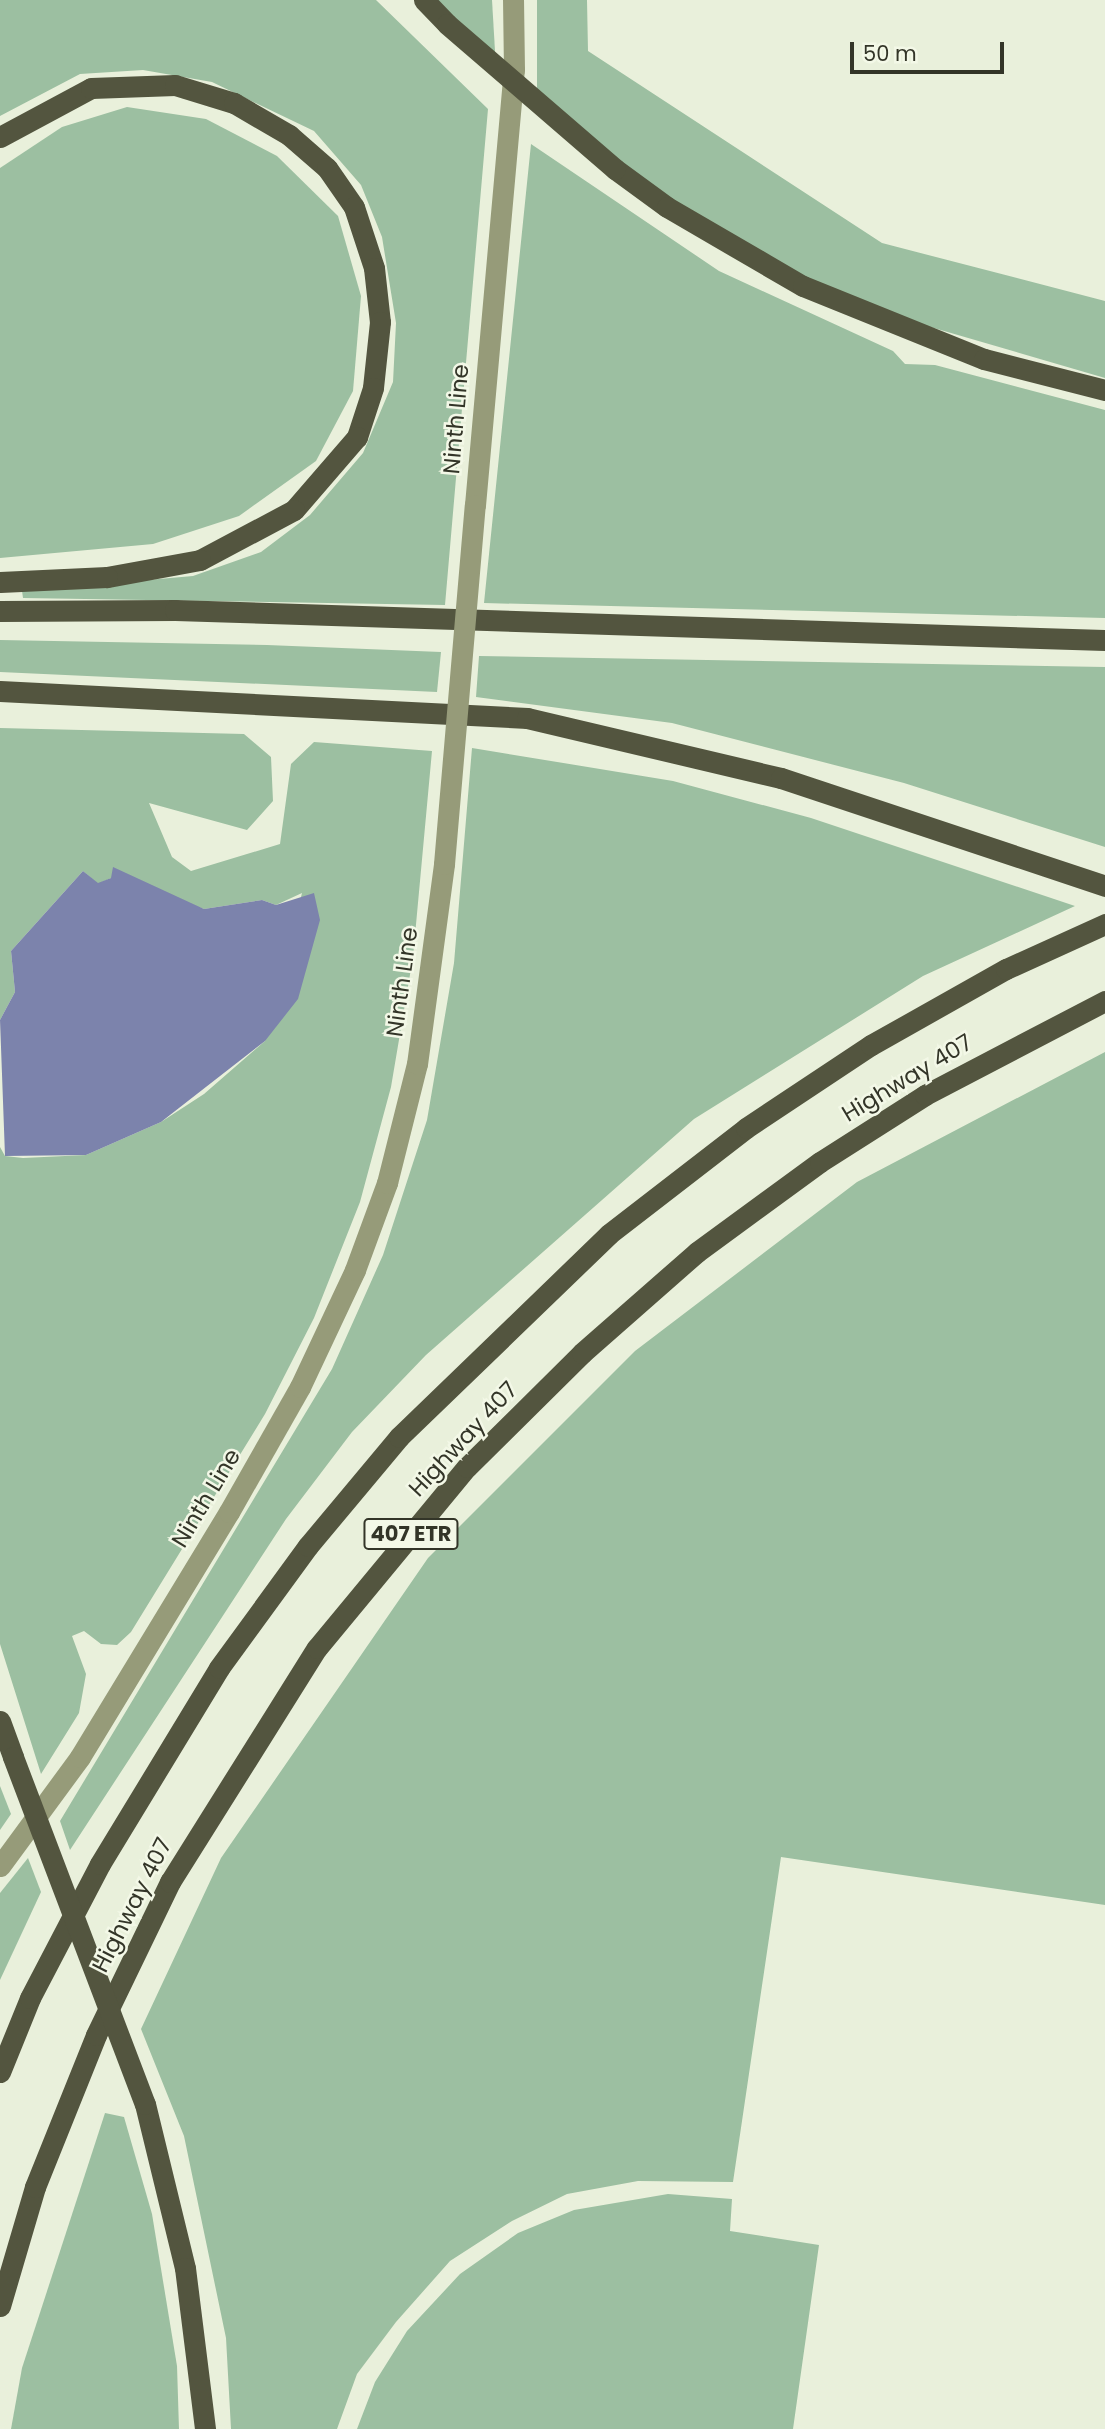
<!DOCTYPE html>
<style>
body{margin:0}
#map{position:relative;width:1105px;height:2429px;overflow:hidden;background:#e9f0db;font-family:Poppins,sans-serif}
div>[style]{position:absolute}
.green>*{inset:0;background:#9cbfa1}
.water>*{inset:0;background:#7c83ac}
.secondary>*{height:21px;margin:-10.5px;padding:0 10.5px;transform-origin:10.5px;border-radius:10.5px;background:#969b79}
.highway>*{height:21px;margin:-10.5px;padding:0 10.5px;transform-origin:10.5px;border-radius:10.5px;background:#53553f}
.secondary-bridge>*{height:21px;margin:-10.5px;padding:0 10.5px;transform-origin:10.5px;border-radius:10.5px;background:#969b79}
.highway-bridge>*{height:21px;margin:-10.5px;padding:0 10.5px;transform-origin:10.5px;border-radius:10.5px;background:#53553f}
span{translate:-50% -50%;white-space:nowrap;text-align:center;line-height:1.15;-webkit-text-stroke:5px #f3f8e7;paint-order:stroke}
.shield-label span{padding:2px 5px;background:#f3f8e7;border:2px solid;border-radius:5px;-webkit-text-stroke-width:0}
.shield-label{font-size:21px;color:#333528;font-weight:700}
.street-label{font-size:23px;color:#333528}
.scale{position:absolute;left:850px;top:42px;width:154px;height:32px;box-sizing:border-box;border:4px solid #333528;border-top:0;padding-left:9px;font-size:21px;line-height:24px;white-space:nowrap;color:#333528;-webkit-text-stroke:5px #f3f8e7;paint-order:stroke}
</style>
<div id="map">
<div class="green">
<div style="clip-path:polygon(0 0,376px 0,488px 109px,445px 605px,23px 598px,22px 591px,193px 576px,261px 552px,310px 515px,363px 453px,393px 382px,396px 323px,382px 237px,361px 185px,314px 131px,212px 82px,143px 70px,80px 74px,0 116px)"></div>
<div style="clip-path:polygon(429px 0,492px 0,496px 68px)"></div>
<div style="clip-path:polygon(537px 0,587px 0,588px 51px,882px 243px,1105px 301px,1105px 378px,872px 310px,710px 232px,537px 103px)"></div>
<div style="clip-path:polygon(127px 107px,206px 119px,277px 156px,338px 216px,361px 296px,353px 391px,316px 461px,239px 516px,153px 544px,0 558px,0 168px,62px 127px)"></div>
<div style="clip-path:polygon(531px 144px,719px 271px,893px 351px,905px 364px,935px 365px,1105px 410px,1105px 618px,484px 603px)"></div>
<div style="clip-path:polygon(0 640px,267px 645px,441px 652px,437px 692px,0 672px)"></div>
<div style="clip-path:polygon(479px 656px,1105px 667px,1105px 847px,904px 783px,672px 723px,476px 697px)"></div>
<div style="clip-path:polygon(0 728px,244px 734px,271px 757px,273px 801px,247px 830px,149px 803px,172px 857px,191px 871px,280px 844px,291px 764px,314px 742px,432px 751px,413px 957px,391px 1087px,360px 1202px,314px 1318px,265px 1414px,131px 1632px,117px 1645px,101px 1644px,84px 1631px,72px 1636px,86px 1674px,79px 1713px,41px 1774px,0 1644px,0 1147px,5px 1156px,23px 1158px,86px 1155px,161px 1122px,204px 1094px,265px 1041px,302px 893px,276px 905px,262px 900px,204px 909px,111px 878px,98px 884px,83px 871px,11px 951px,15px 992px,0 1020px)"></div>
<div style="clip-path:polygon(472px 748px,673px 781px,811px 818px,1075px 906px,923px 976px,694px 1119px,426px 1355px,352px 1432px,286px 1519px,70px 1850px,60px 1821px,332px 1369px,383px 1255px,427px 1120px,454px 963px)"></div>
<div style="clip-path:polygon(1105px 1052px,1105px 1905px,781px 1857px,733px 2182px,638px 2181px,567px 2194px,512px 2221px,450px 2261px,396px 2322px,357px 2374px,337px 2429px,231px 2429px,226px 2338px,184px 2136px,141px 2029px,221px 1858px,428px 1558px,635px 1351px,857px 1182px)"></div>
<div style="clip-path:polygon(0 1786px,11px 1814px,0 1830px)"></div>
<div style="clip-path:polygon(28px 1858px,41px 1892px,0 1980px,0 1893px)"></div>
<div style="clip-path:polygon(105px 2113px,124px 2117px,152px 2214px,177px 2366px,179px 2429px,11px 2429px,22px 2368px)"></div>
<div style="clip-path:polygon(668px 2194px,732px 2199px,730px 2231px,819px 2245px,793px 2429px,357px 2429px,375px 2382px,407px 2331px,460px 2274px,518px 2233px,574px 2210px)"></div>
</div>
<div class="water">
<div style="clip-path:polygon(113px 867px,204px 909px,262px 900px,276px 905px,314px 893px,320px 920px,298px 999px,265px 1041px,161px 1122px,86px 1155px,5px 1156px,0 1020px,15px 992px,11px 951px,83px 871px,98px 883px,111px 878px)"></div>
</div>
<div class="secondary">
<div style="left:475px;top:505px;width:437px;rotate:-84.9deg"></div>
<div style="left:514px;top:70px;width:70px;rotate:-90.8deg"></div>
<div style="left:0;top:1866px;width:135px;rotate:-53.7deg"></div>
<div style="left:80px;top:1757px;width:287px;rotate:-58.7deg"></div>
<div style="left:229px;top:1512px;width:144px;rotate:-60.4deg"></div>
<div style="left:300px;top:1387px;width:129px;rotate:-64.8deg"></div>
<div style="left:355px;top:1270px;width:93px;rotate:-69.8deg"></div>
<div style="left:387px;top:1183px;width:123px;rotate:-75.9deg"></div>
<div style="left:417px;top:1064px;width:202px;rotate:-82.3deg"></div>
</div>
<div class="highway">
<div style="left:424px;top:0;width:33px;rotate:46deg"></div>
<div style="left:0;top:137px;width:103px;rotate:-28.3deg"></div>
<div style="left:91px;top:88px;width:84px;rotate:-2deg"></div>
<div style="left:175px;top:85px;width:62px;rotate:17deg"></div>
<div style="left:234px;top:103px;width:64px;rotate:30.2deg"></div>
<div style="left:289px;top:135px;width:50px;rotate:41deg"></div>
<div style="left:327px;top:168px;width:47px;rotate:55.3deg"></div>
<div style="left:354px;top:207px;width:64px;rotate:71.8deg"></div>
<div style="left:374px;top:268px;width:54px;rotate:83.7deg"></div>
<div style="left:380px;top:322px;width:66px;rotate:96.1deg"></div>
<div style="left:373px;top:388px;width:52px;rotate:108.1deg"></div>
<div style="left:357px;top:437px;width:96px;rotate:130.8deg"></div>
<div style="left:294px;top:510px;width:106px;rotate:152deg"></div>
<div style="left:200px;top:560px;width:95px;rotate:169.6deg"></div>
<div style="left:107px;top:577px;width:107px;rotate:177.3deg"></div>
<div style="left:615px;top:169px;width:64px;rotate:36.2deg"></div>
<div style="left:667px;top:207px;width:157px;rotate:30.2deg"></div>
<div style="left:803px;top:286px;width:195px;rotate:22deg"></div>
<div style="left:984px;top:359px;width:125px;rotate:14.4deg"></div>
<div style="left:0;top:611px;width:175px;rotate:-0.3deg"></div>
<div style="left:175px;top:610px;width:930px;rotate:1.85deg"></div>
<div style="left:0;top:691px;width:528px;rotate:2.93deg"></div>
<div style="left:527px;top:718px;width:261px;rotate:13.3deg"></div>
<div style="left:781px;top:778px;width:342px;rotate:18.4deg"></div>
<div style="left:0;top:1721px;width:38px;rotate:70deg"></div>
<div style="left:0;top:2072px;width:80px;rotate:-67.9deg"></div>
<div style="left:30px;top:1998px;width:151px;rotate:-62.4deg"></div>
<div style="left:100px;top:1864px;width:229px;rotate:-58.7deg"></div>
<div style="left:219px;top:1668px;width:151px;rotate:-53.9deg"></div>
<div style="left:308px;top:1546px;width:142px;rotate:-50.1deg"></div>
<div style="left:399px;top:1437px;width:292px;rotate:-44deg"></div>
<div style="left:609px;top:1234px;width:173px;rotate:-37.7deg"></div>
<div style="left:746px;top:1128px;width:150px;rotate:-33.6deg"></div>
<div style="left:871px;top:1045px;width:155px;rotate:-29.4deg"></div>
<div style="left:1006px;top:969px;width:109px;rotate:-24.4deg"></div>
<div style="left:145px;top:2104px;width:169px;rotate:76.3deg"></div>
<div style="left:185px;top:2268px;width:162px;rotate:82.9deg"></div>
<div style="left:0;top:2306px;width:124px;rotate:-73.6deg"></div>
<div style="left:35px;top:2187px;width:164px;rotate:-68.1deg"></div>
<div style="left:96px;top:2035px;width:170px;rotate:-64.2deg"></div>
<div style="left:170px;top:1882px;width:276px;rotate:-57.9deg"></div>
<div style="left:317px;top:1648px;width:235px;rotate:-50.4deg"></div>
<div style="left:467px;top:1467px;width:162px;rotate:-44.7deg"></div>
<div style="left:582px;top:1353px;width:153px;rotate:-41.3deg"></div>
<div style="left:697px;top:1252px;width:152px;rotate:-36.2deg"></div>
<div style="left:820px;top:1162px;width:125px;rotate:-32.5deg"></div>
<div style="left:925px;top:1095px;width:203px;rotate:-27.6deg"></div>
</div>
<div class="secondary-bridge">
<div style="left:444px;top:864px;width:360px;rotate:-85.1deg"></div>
</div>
<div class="highway-bridge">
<div style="left:447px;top:24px;width:222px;rotate:40.8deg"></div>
<div style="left:13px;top:1757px;width:371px;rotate:69.2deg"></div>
</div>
<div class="shield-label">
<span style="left:411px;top:1534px">407 ETR</span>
</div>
<div class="street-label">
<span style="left:456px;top:419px;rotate:-85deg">Ninth Line</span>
<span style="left:402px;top:982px;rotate:-82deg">Ninth Line</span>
<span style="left:907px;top:1078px;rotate:-31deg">Highway 407</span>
<span style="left:463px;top:1439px;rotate:-47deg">Highway 407</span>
<span style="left:206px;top:1498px;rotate:-59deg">Ninth Line</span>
<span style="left:132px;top:1905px;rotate:-63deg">Highway 407</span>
</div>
<div class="scale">50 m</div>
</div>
